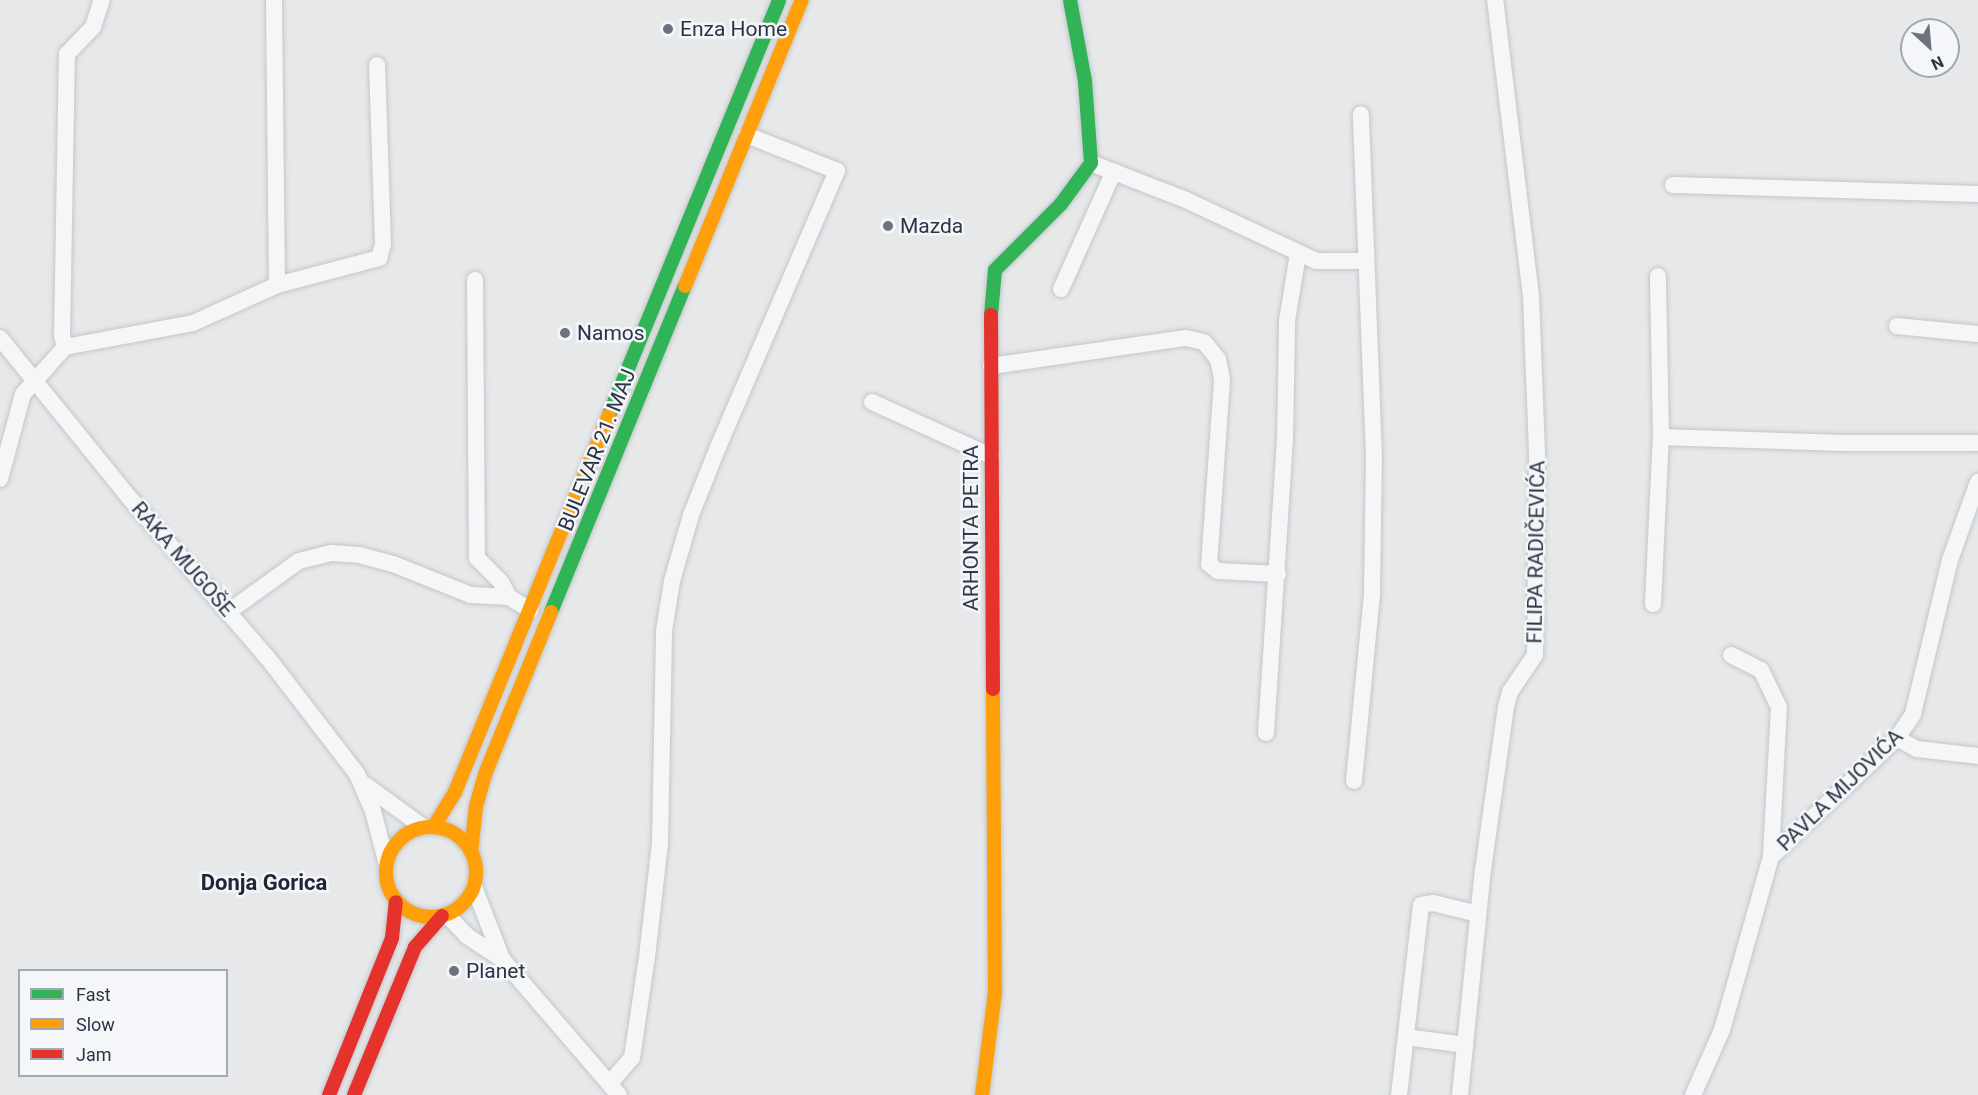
<!DOCTYPE html>
<meta charset="utf-8">
<style>
body{margin:0}
#map{position:relative;width:1978px;height:1095px;overflow:hidden;background:#e6e8ea;font-family:Roboto,sans-serif}
div>[style]{position:absolute}
.roads{filter:drop-shadow(0 0 2px #c4c6c8) drop-shadow(0 0 2px #c4c6c8)}
.street>*{height:16px;margin:-8px;padding:0 8px;transform-origin:8px;border-radius:8px;background:#f5f6f7}
.fast>*{height:14px;margin:-7px;padding:0 7px;transform-origin:7px;border-radius:7px;background:#30b455}
.slow>*{height:14px;margin:-7px;padding:0 7px;transform-origin:7px;border-radius:7px;background:#ff9f0a}
.slow>.ring{margin:-7px;padding:0;box-sizing:content-box;background:none;border:14px solid #ff9f0a;border-radius:50%}
.jam>*{height:14px;margin:-7px;padding:0 7px;transform-origin:7px;border-radius:7px;background:#e5322d}
.dots>*{width:16px;height:16px;translate:-50% -50%;box-sizing:border-box;border:3px solid #f4f6f9;border-radius:50%}
span{translate:-50% -50%;white-space:nowrap;text-align:center;line-height:1.15;-webkit-text-stroke:5px #f4f6f9;paint-order:stroke}
.poi-label{font-size:21px;color:#2b3445}
.left{translate:0 -50%;text-align:left}
.street-label{font-size:21px;color:#2b3445}
.neighbourhood-label{font-size:22px;color:#1d2536;font-weight:700}
.legend{position:absolute;left:18px;top:969px;width:210px;height:108px;box-sizing:border-box;background:#f4f6f9;border:2px solid #a4a8b1;margin:0;padding:8px 10px;list-style:none;font-size:18px;color:#2b3445}
.legend li{display:flex;align-items:center;gap:12px;height:30px}
.legend b{width:30px;border:2px solid #a4a8b1}
.north{position:absolute;left:1900px;top:18px;width:60px;height:60px;box-sizing:border-box;background:#f4f6f9;border:2px solid #a4a8b1;border-radius:50%;rotate:154deg;font-size:16px;font-weight:700;line-height:24px;text-align:center;color:#2b3445}
.north::after{content:'';display:block;margin:auto;width:21px;height:27px;background:#6c737f;clip-path:polygon(50% 0,100% 100%,50% 72%,0 100%)}
</style>
<div id="map">
<div class="roads">
<div class="street">
<div style="left:274px;top:0;width:285px;rotate:89.4deg"></div>
<div style="left:1091px;top:163px;width:102px;rotate:21.3deg"></div>
<div style="left:1186px;top:200px;width:144px;rotate:25.1deg"></div>
<div style="left:1316px;top:261px;width:49px"></div>
<div style="left:1673px;top:185px;width:305px;rotate:1.7deg"></div>
<div style="left:475px;top:280px;width:278px;rotate:89.6deg"></div>
<div style="left:477px;top:558px;width:34px;rotate:45deg"></div>
<div style="left:501px;top:582px;width:17px;rotate:62deg"></div>
<div style="left:509px;top:597px;width:25px;rotate:32deg"></div>
<div style="left:1061px;top:289px;width:129px;rotate:-65.8deg"></div>
<div style="left:1897px;top:326px;width:81px;rotate:5.6deg"></div>
<div style="left:0;top:338px;width:211px;rotate:51deg"></div>
<div style="left:133px;top:502px;width:205px;rotate:49.2deg"></div>
<div style="left:267px;top:657px;width:148px;rotate:52.4deg"></div>
<div style="left:357px;top:774px;width:40px;rotate:66.6deg"></div>
<div style="left:373px;top:811px;width:52px;rotate:75.4deg"></div>
<div style="left:65px;top:347px;width:11px;rotate:-105deg"></div>
<div style="left:62px;top:336px;width:282px;rotate:-89deg"></div>
<div style="left:67px;top:54px;width:37px;rotate:-46deg"></div>
<div style="left:93px;top:27px;width:28px;rotate:-72deg"></div>
<div style="left:991px;top:366px;width:197px;rotate:-8.2deg"></div>
<div style="left:1186px;top:338px;width:18px;rotate:13deg"></div>
<div style="left:1204px;top:342px;width:22px;rotate:51deg"></div>
<div style="left:1218px;top:359px;width:21px;rotate:79deg"></div>
<div style="left:1222px;top:380px;width:184px;rotate:94deg"></div>
<div style="left:1209px;top:564px;width:11px;rotate:38deg"></div>
<div style="left:1218px;top:571px;width:60px;rotate:2.9deg"></div>
<div style="left:872px;top:402px;width:131px;rotate:24.4deg"></div>
<div style="left:1661px;top:437px;width:181px;rotate:1.9deg"></div>
<div style="left:1842px;top:443px;width:136px"></div>
<div style="left:0;top:479px;width:88px;rotate:-74.9deg"></div>
<div style="left:23px;top:394px;width:63px;rotate:-48.2deg"></div>
<div style="left:65px;top:347px;width:130px;rotate:-10.6deg"></div>
<div style="left:193px;top:323px;width:92px;rotate:-24.3deg"></div>
<div style="left:277px;top:285px;width:106px;rotate:-14.8deg"></div>
<div style="left:379px;top:258px;width:15px;rotate:-74deg"></div>
<div style="left:383px;top:244px;width:179px;rotate:-91.9deg"></div>
<div style="left:1653px;top:604px;width:167px;rotate:-87.3deg"></div>
<div style="left:1661px;top:437px;width:161px;rotate:-91.1deg"></div>
<div style="left:228px;top:612px;width:87px;rotate:-35.7deg"></div>
<div style="left:299px;top:561px;width:34px;rotate:-14deg"></div>
<div style="left:332px;top:553px;width:27px;rotate:4deg"></div>
<div style="left:359px;top:555px;width:35px;rotate:15deg"></div>
<div style="left:393px;top:564px;width:84px;rotate:21.7deg"></div>
<div style="left:471px;top:595px;width:38px;rotate:3deg"></div>
<div style="left:1731px;top:655px;width:34px;rotate:27deg"></div>
<div style="left:1761px;top:670px;width:41px;rotate:64.1deg"></div>
<div style="left:1779px;top:707px;width:150px;rotate:93.1deg"></div>
<div style="left:1266px;top:733px;width:293px;rotate:-86.3deg"></div>
<div style="left:1285px;top:441px;width:120px;rotate:-89deg"></div>
<div style="left:1287px;top:321px;width:68px;rotate:-80.7deg"></div>
<div style="left:1897px;top:738px;width:23px;rotate:29deg"></div>
<div style="left:1917px;top:749px;width:61px;rotate:6.5deg"></div>
<div style="left:1354px;top:781px;width:188px;rotate:-84.5deg"></div>
<div style="left:1372px;top:594px;width:137px;rotate:-89.2deg"></div>
<div style="left:1374px;top:457px;width:343px;rotate:-92.2deg"></div>
<div style="left:364px;top:784px;width:73px;rotate:36.1deg"></div>
<div style="left:474px;top:887px;width:77px;rotate:68.7deg"></div>
<div style="left:447px;top:915px;width:29px;rotate:46deg"></div>
<div style="left:467px;top:936px;width:42px;rotate:33.3deg"></div>
<div style="left:502px;top:959px;width:179px;rotate:49.3deg"></div>
<div style="left:1406px;top:1037px;width:60px;rotate:7.7deg"></div>
<div style="left:610px;top:1083px;width:33px;rotate:-49deg"></div>
<div style="left:632px;top:1058px;width:102px;rotate:-81.6deg"></div>
<div style="left:647px;top:957px;width:115px;rotate:-83.5deg"></div>
<div style="left:660px;top:843px;width:212px;rotate:-88.9deg"></div>
<div style="left:664px;top:631px;width:51px;rotate:-80.9deg"></div>
<div style="left:672px;top:581px;width:69px;rotate:-73.9deg"></div>
<div style="left:691px;top:515px;width:73px;rotate:-68.3deg"></div>
<div style="left:718px;top:447px;width:301px;rotate:-66.7deg"></div>
<div style="left:837px;top:171px;width:97px;rotate:-158.2deg"></div>
<div style="left:1399px;top:1095px;width:191px;rotate:-83.4deg"></div>
<div style="left:1421px;top:905px;width:12px;rotate:-9deg"></div>
<div style="left:1433px;top:903px;width:46px;rotate:13.7deg"></div>
<div style="left:1460px;top:1095px;width:226px;rotate:-84.2deg"></div>
<div style="left:1483px;top:870px;width:165px;rotate:-82deg"></div>
<div style="left:1506px;top:707px;width:16px;rotate:-75deg"></div>
<div style="left:1510px;top:692px;width:45px;rotate:-56deg"></div>
<div style="left:1535px;top:655px;width:202px;rotate:-89.4deg"></div>
<div style="left:1537px;top:453px;width:157px;rotate:-92.2deg"></div>
<div style="left:1531px;top:296px;width:298px;rotate:-96.9deg"></div>
<div style="left:1693px;top:1095px;width:71px;rotate:-66deg"></div>
<div style="left:1722px;top:1030px;width:180px;rotate:-74.2deg"></div>
<div style="left:1771px;top:857px;width:173px;rotate:-43.4deg"></div>
<div style="left:1897px;top:738px;width:29px;rotate:-56deg"></div>
<div style="left:1913px;top:714px;width:158px;rotate:-76.5deg"></div>
<div style="left:1950px;top:560px;width:83px;rotate:-70.3deg"></div>
</div>
<div class="fast">
<div style="left:991px;top:315px;width:45px;rotate:-84.9deg"></div>
<div style="left:995px;top:270px;width:93px;rotate:-45deg"></div>
<div style="left:1061px;top:204px;width:51px;rotate:-53.8deg"></div>
<div style="left:1091px;top:163px;width:82px;rotate:-94.2deg"></div>
<div style="left:1085px;top:81px;width:82px;rotate:-100.5deg"></div>
<div style="left:609px;top:415px;width:448px;rotate:-67.7deg"></div>
<div style="left:551px;top:612px;width:352px;rotate:-67.7deg"></div>
</div>
<div class="slow">
<div style="left:685px;top:286px;width:309px;rotate:-67.8deg"></div>
<div style="left:434px;top:826px;width:40px;rotate:-58deg"></div>
<div style="left:455px;top:792px;width:407px;rotate:-67.8deg"></div>
<div class="ring" style="left:386px;top:827px;width:76px;height:76px"></div>
<div style="left:471px;top:852px;width:46px;rotate:-83.8deg"></div>
<div style="left:476px;top:806px;width:33px;rotate:-74deg"></div>
<div style="left:485px;top:774px;width:175px;rotate:-67.8deg"></div>
<div style="left:982px;top:1095px;width:104px;rotate:-82.8deg"></div>
<div style="left:995px;top:992px;width:303px;rotate:-90.4deg"></div>
</div>
<div class="jam">
<div style="left:991px;top:315px;width:374px;rotate:89.7deg"></div>
<div style="left:329px;top:1095px;width:169px;rotate:-68.1deg"></div>
<div style="left:392px;top:938px;width:36px;rotate:-84deg"></div>
<div style="left:354px;top:1095px;width:160px;rotate:-67.6deg"></div>
<div style="left:415px;top:947px;width:41px;rotate:-48.9deg"></div>
</div>
</div>
<div class="dots">
<div style="left:668px;top:29px;background:#6c737f"></div>
<div style="left:888px;top:226px;background:#6c737f"></div>
<div style="left:565px;top:333px;background:#6c737f"></div>
<div style="left:454px;top:971px;background:#6c737f"></div>
</div>
<div class="poi-label">
<span class="left" style="left:680px;top:29px">Enza Home</span>
<span class="left" style="left:900px;top:226px">Mazda</span>
<span class="left" style="left:577px;top:333px">Namos</span>
<span class="left" style="left:466px;top:971px">Planet</span>
</div>
<div class="street-label">
<span style="left:597px;top:450px;rotate:-68deg">BULEVAR 21. MAJ</span>
<span style="left:971px;top:528px;rotate:-90deg">ARHONTA PETRA</span>
<span style="left:1536px;top:552px;rotate:-89deg">FILIPA RADIČEVIĆA</span>
<span style="left:183px;top:559px;rotate:49deg">RAKA MUGOŠE</span>
<span style="left:1840px;top:790px;rotate:-44deg">PAVLA MIJOVIĆA</span>
</div>
<div class="neighbourhood-label">
<span style="left:264px;top:883px">Donja Gorica</span>
</div>
<ul class="legend">
<li><b style="height:8px;background:#30b455"></b>Fast</li>
<li><b style="height:8px;background:#ff9f0a"></b>Slow</li>
<li><b style="height:8px;background:#e5322d"></b>Jam</li>
</ul>
<div class="north">N</div>
</div>
